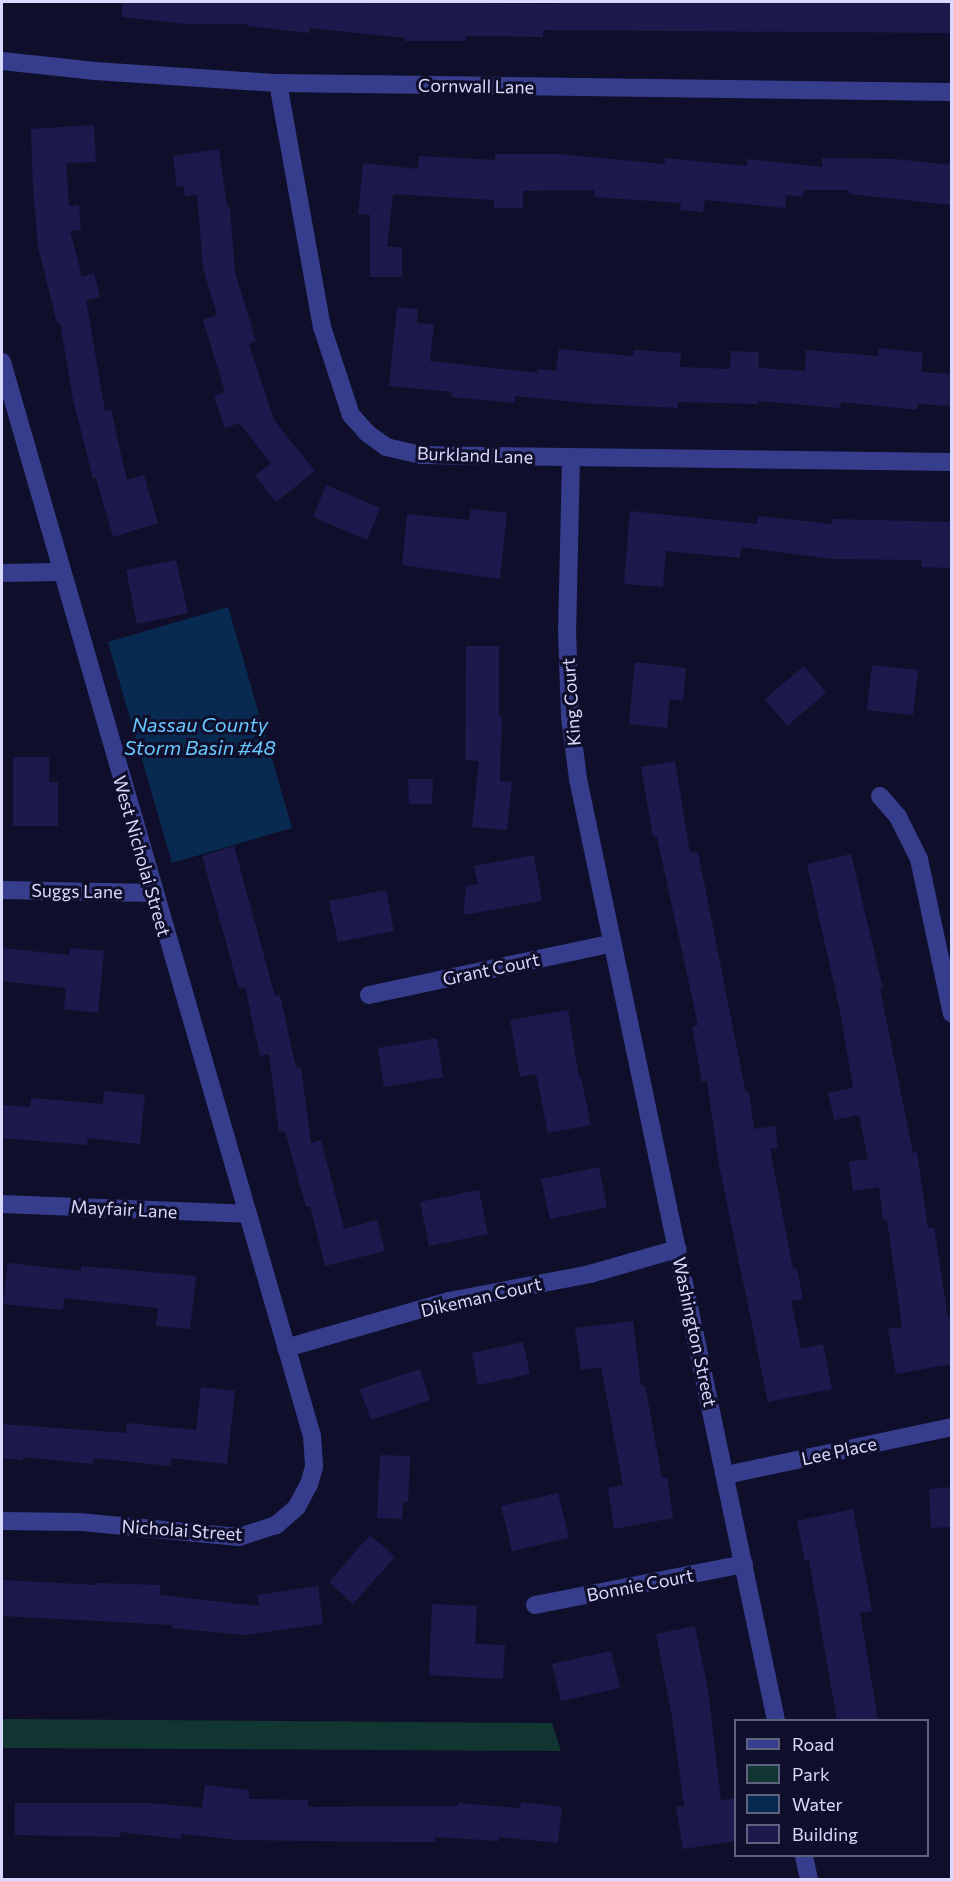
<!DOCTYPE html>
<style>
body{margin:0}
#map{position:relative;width:953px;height:1881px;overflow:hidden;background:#100f2b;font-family:Commissioner,sans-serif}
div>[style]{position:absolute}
.green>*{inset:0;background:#113530}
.water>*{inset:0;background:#092a50}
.building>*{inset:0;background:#1e194d}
.minor>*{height:18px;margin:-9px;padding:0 9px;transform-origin:9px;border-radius:9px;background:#363d8d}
span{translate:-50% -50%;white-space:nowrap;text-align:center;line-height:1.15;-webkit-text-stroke:6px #100f2b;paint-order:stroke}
.street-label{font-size:18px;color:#d9d9ff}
.water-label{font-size:20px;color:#67c9ff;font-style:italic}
.frame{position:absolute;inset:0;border:3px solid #d9d9ff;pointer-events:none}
.legend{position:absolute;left:734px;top:1719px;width:195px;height:138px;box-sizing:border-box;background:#100f2b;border:2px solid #606080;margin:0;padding:8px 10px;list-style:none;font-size:18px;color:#d9d9ff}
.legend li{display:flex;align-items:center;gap:12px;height:30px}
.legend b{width:30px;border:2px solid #606080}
</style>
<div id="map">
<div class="green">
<div style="clip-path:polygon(2px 1719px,552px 1723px,561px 1751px,2px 1748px)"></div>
</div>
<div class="water">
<div style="clip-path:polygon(228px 607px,292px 828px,172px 863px,108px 642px)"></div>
</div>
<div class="building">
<div style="clip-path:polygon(122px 2px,559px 4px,559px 2px,951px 2px,951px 33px,543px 30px,543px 37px,466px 36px,466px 41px,405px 41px,405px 38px,310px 28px,309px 33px,248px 26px,248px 24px,186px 24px,122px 17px)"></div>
<div style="clip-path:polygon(94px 125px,96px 162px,66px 163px,69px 206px,79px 205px,81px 230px,70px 231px,82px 277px,94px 273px,100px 297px,86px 300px,105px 411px,111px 410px,127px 480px,144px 475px,158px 523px,113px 537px,96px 478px,93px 478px,73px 399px,60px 323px,57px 323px,38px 247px,33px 188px,31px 129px)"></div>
<div style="clip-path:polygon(219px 149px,227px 207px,230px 207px,235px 272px,256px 341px,249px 344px,274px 420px,315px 471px,276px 502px,255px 476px,271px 463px,239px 423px,225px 428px,214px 396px,225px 392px,203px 320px,217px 315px,203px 268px,197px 195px,185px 196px,184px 186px,177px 187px,173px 156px)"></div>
<div style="clip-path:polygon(495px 154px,558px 154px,665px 164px,665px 158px,747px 166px,748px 159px,822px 167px,822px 158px,895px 159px,951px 165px,951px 205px,849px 194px,849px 190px,804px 190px,803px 197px,786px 195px,785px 208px,705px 200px,703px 212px,680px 210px,681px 203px,594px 197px,594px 190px,523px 191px,523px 208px,494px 208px,494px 200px,393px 194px,387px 247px,402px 247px,402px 277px,370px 277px,370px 215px,358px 214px,363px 163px,418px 169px,419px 156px,495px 160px)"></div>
<div style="clip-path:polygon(397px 307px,418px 309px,417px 323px,434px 324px,430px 361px,538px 373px,538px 369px,556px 371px,559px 349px,633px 356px,634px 350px,681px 353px,680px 367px,730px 369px,731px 351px,759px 352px,759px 368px,805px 371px,806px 350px,878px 356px,879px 348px,923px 353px,921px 372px,951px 374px,951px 406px,918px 404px,917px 410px,841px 402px,840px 408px,758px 401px,758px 404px,678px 402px,678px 408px,595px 404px,515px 396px,515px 403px,451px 397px,452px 392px,389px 386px)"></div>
<div style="clip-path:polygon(326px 485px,380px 508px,367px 540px,313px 517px)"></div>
<div style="clip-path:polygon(471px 509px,507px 513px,500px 579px,402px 565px,407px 514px,469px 520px)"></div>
<div style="clip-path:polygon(630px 511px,757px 524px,758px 516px,832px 524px,833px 519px,951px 522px,951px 568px,922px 567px,922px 560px,832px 559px,741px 547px,740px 558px,666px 551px,663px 587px,624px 584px)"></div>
<div style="clip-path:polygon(176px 560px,188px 613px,137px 624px,126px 570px)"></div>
<div style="clip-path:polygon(466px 646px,499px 646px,499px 716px,502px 716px,500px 781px,512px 782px,507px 830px,472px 827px,479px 761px,465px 760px)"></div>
<div style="clip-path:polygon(635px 662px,686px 668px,683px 701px,670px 699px,667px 728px,629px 724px)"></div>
<div style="clip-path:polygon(872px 665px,918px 670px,913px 715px,867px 710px)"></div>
<div style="clip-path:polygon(804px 666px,826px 693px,787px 726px,765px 699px)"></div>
<div style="clip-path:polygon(13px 757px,49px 757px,49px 782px,58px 782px,58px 826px,13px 826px)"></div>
<div style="clip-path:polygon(675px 761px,690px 853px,698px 852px,746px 1093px,749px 1092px,754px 1129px,775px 1126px,778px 1148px,770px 1149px,793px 1269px,797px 1268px,803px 1299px,791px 1301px,801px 1349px,823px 1344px,832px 1389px,768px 1402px,719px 1165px,707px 1081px,702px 1082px,692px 1027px,698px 1025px,657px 837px,653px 837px,641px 767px)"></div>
<div style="clip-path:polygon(408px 779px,433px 779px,432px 804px,409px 804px)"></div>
<div style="clip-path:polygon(234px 846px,275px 996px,280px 995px,296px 1068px,301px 1067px,311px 1143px,321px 1140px,344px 1229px,377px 1220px,385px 1251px,325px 1266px,310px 1206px,306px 1207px,285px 1131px,279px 1132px,269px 1054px,260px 1056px,245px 987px,239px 989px,202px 856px)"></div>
<div style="clip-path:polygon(851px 854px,883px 989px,880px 989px,913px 1153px,917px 1152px,928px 1228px,934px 1227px,948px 1318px,951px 1317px,951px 1364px,896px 1374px,888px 1329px,902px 1327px,887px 1219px,883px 1220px,879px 1187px,853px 1191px,849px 1162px,868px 1159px,859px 1115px,834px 1120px,828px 1093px,853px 1088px,840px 1011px,807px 864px)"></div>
<div style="clip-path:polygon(534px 855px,542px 901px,463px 915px,466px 886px,478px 884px,474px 866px)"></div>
<div style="clip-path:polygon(386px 890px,394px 931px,338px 942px,329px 901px)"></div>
<div style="clip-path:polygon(2px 948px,69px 955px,70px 948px,104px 951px,98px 1013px,64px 1009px,66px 988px,2px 981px)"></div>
<div style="clip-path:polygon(568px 1010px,579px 1077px,581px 1077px,591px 1125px,548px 1133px,536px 1074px,520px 1077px,510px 1020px)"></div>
<div style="clip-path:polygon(437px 1038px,443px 1077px,384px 1087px,378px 1048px)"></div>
<div style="clip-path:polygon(104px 1091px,145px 1095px,140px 1144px,88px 1138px,87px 1145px,2px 1138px,2px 1105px,30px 1107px,31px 1098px,103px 1104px)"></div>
<div style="clip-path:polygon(599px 1167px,607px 1207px,550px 1219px,541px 1179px)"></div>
<div style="clip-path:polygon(479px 1190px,488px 1234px,429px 1246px,420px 1202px)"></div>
<div style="clip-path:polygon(8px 1263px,81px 1271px,81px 1266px,196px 1276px,190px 1329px,156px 1326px,158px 1308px,64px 1298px,63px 1310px,3px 1304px)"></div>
<div style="clip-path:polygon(633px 1321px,641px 1386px,645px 1385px,662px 1478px,667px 1477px,673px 1518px,614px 1529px,608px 1488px,623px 1485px,601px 1367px,581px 1370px,575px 1328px)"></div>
<div style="clip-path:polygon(523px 1342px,530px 1374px,478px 1385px,472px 1353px)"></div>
<div style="clip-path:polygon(420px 1369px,430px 1400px,371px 1420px,360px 1389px)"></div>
<div style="clip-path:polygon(201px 1387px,235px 1391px,227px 1464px,171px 1458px,170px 1466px,94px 1458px,93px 1464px,23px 1457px,23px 1460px,2px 1458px,2px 1424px,126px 1433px,127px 1423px,196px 1430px)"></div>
<div style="clip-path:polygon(380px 1455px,410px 1456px,408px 1502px,403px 1502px,402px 1519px,377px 1518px)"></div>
<div style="clip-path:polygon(951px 1487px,951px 1527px,931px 1528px,929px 1489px)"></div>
<div style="clip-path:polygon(558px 1493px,569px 1538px,512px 1551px,501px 1506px)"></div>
<div style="clip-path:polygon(853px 1509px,872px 1611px,860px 1613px,878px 1720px,837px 1720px,809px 1560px,805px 1561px,797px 1521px)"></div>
<div style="clip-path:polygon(370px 1535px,395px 1557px,353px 1604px,329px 1582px)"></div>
<div style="clip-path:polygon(2px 1580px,97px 1585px,97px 1583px,160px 1585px,160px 1595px,259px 1606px,257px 1595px,318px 1586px,323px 1624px,245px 1635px,172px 1628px,172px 1625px,2px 1616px)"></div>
<div style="clip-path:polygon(432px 1604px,477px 1606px,475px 1644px,505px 1645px,503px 1679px,429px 1675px)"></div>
<div style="clip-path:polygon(695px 1626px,708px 1690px,721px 1800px,734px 1798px,735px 1841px,683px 1849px,676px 1807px,684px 1806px,672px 1717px,656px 1634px)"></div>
<div style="clip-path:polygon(611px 1651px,620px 1688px,561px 1701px,552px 1664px)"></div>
<div style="clip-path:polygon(205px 1785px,249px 1790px,249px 1799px,308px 1800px,308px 1807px,458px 1806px,458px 1803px,520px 1808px,521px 1802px,562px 1807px,558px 1843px,499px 1837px,499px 1841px,435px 1837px,435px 1842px,394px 1842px,239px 1840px,182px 1834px,181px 1839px,120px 1832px,120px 1837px,15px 1835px,15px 1803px,150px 1803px,202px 1808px)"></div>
</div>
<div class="minor">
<div style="left:2px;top:61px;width:94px;rotate:6.1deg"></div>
<div style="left:95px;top:71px;width:183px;rotate:3.8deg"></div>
<div style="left:278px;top:83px;width:674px;rotate:0.77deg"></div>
<div style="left:278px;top:83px;width:248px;rotate:79.8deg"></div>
<div style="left:322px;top:327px;width:93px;rotate:71.8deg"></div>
<div style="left:351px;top:415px;width:24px;rotate:48deg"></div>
<div style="left:367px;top:433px;width:24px;rotate:36deg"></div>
<div style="left:386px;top:447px;width:36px;rotate:13deg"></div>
<div style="left:421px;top:455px;width:531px;rotate:0.76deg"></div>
<div style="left:2px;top:362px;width:1118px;rotate:73.9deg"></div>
<div style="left:312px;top:1436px;width:31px;rotate:86deg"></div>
<div style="left:314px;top:1467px;width:18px;rotate:106deg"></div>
<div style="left:309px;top:1484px;width:26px;rotate:118deg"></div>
<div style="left:297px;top:1507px;width:28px;rotate:139deg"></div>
<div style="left:276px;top:1525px;width:39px;rotate:162deg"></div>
<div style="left:239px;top:1537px;width:161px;rotate:-174.6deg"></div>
<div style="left:79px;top:1522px;width:77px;rotate:-179.3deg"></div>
<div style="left:571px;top:458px;width:172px;rotate:91.3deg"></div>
<div style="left:567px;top:630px;width:87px;rotate:88deg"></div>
<div style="left:570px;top:717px;width:63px;rotate:82.6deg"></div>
<div style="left:578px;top:779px;width:962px;rotate:78.12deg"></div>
<div style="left:2px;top:573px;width:58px;rotate:-1deg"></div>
<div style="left:880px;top:796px;width:28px;rotate:49deg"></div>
<div style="left:898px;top:817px;width:47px;rotate:63.4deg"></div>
<div style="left:919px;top:859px;width:158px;rotate:78deg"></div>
<div style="left:2px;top:890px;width:151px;rotate:1.1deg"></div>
<div style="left:369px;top:995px;width:249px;rotate:-12deg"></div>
<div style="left:2px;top:1204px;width:244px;rotate:2.3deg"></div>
<div style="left:286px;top:1348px;width:170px;rotate:-16.1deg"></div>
<div style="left:449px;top:1301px;width:144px;rotate:-10.8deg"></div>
<div style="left:590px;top:1274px;width:91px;rotate:-16deg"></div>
<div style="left:726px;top:1475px;width:231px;rotate:-12deg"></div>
<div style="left:535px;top:1605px;width:213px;rotate:-11.1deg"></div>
<div style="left:804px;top:1856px;width:25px;rotate:78deg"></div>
</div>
<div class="street-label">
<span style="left:476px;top:86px;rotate:1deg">Cornwall Lane</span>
<span style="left:475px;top:455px;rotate:2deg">Burkland Lane</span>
<span style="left:571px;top:702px;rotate:-94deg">King Court</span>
<span style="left:142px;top:856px;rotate:74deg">West Nicholai Street</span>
<span style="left:77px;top:891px;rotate:1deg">Suggs Lane</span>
<span style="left:491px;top:969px;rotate:-12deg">Grant Court</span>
<span style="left:124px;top:1209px;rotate:3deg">Mayfair Lane</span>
<span style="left:481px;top:1297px;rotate:-13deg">Dikeman Court</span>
<span style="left:695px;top:1332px;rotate:78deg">Washington Street</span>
<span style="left:839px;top:1451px;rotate:-12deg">Lee Place</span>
<span style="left:182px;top:1530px;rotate:4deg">Nicholai Street</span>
<span style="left:640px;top:1585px;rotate:-11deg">Bonnie Court</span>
</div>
<div class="water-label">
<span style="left:200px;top:736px">Nassau County<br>Storm Basin #48</span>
</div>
<div class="frame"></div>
<ul class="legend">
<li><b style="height:8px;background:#363d8d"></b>Road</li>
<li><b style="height:16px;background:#113530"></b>Park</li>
<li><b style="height:16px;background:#092a50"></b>Water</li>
<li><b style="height:16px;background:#1e194d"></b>Building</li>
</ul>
</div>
